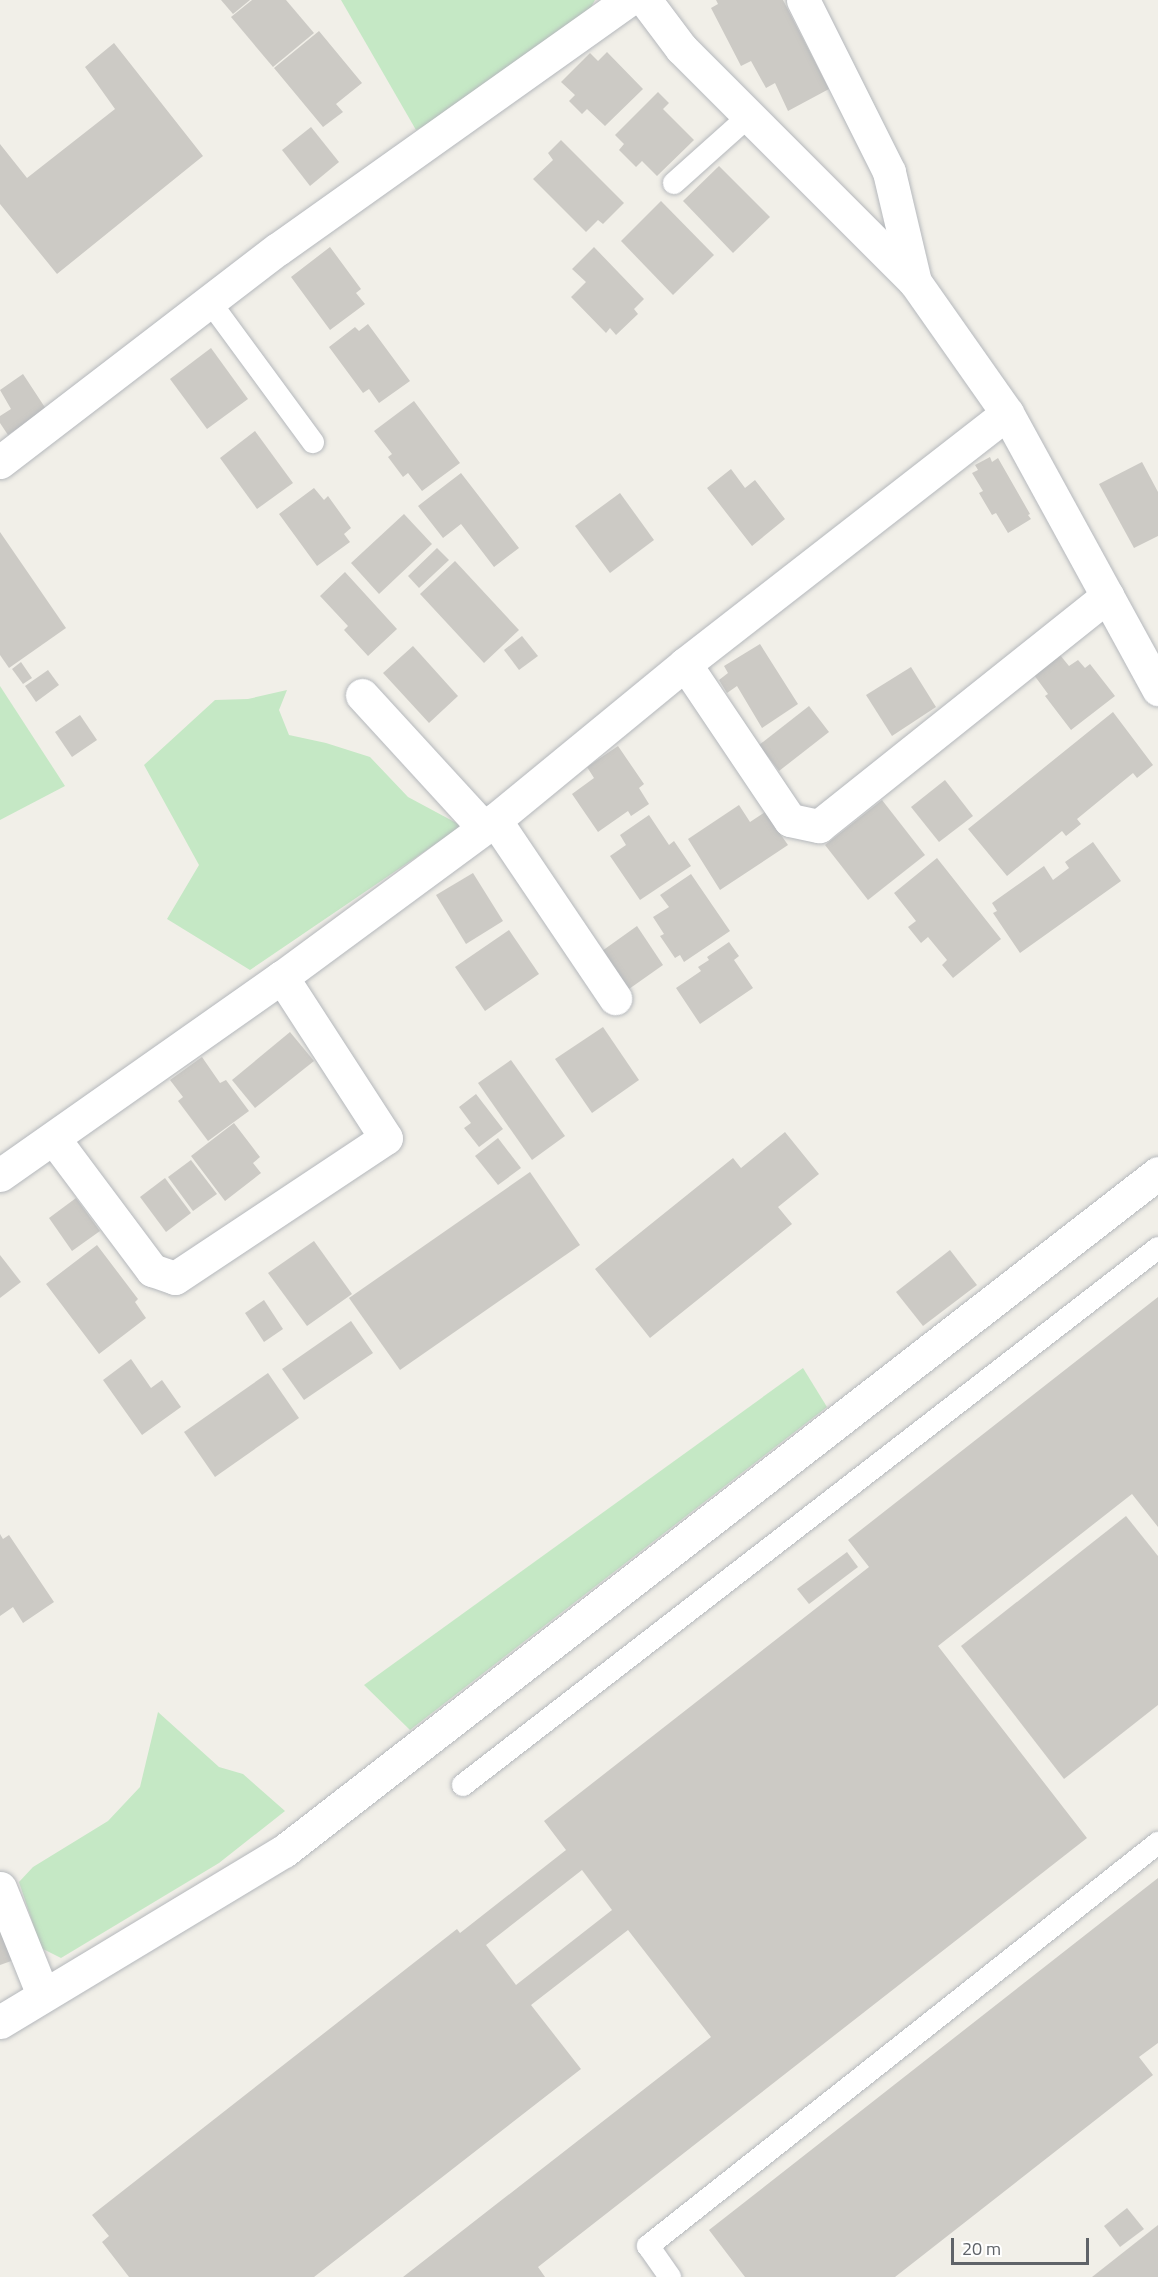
<!DOCTYPE html>
<style>
body{margin:0}
#map{position:relative;width:1158px;height:2277px;overflow:hidden;background:#f1efe8;font-family:"Titillium Web",sans-serif}
div>[style]{position:absolute}
.green>*{inset:0;background:#c5e8c5}
.building>*{inset:0;background:#cccac5}
.roads{filter:drop-shadow(0 0 2px #b5b8bc) drop-shadow(0 0 2px #b5b8bc)}
.lane>*{height:22px;margin:-11px;padding:0 11px;transform-origin:11px;border-radius:11px;background:#fff}
.street>*{height:33px;margin:-16.5px;padding:0 16.5px;transform-origin:16.5px;border-radius:16.5px;background:#fff}
span{translate:-50% -50%;white-space:nowrap;text-align:center;line-height:1.15;-webkit-text-stroke:4.5px #fff;paint-order:stroke}
.scale{position:absolute;left:951px;top:2238px;width:138px;height:27px;box-sizing:border-box;border:3px solid #5f6368;border-top:0;padding-left:8px;font-size:18px;line-height:21px;white-space:nowrap;color:#5f6368;-webkit-text-stroke:4px #fff;paint-order:stroke}
</style>
<div id="map">
<div class="green">
<div style="clip-path:polygon(341px 0,595px 0,584px 20px,443px 118px,416px 130px)"></div>
<div style="clip-path:polygon(0 686px,65px 786px,0 820px)"></div>
<div style="clip-path:polygon(287px 690px,279px 710px,289px 735px,326px 743px,370px 757px,408px 797px,462px 826px,250px 970px,167px 919px,199px 865px,144px 765px,215px 700px,248px 699px)"></div>
<div style="clip-path:polygon(803px 1368px,827px 1407px,410px 1730px,364px 1685px)"></div>
<div style="clip-path:polygon(158px 1712px,219px 1767px,243px 1774px,285px 1811px,219px 1863px,61px 1958px,41px 1948px,19px 1882px,33px 1867px,108px 1821px,140px 1787px)"></div>
</div>
<div class="building">
<div style="clip-path:polygon(221px 0,250px 0,233px 14px)"></div>
<div style="clip-path:polygon(252px 0,286px 0,314px 33px,273px 67px,231px 17px)"></div>
<div style="clip-path:polygon(716px 0,783px 0,829px 89px,788px 111px,775px 83px,766px 88px,751px 61px,741px 66px,711px 8px,718px 4px)"></div>
<div style="clip-path:polygon(319px 31px,362px 83px,336px 104px,343px 112px,323px 127px,274px 68px)"></div>
<div style="clip-path:polygon(114px 43px,203px 156px,57px 274px,0 204px,0 144px,27px 178px,115px 109px,85px 67px)"></div>
<div style="clip-path:polygon(607px 52px,643px 89px,605px 126px,587px 109px,582px 114px,569px 101px,575px 95px,561px 82px,590px 53px,598px 61px)"></div>
<div style="clip-path:polygon(658px 92px,669px 103px,663px 109px,694px 140px,657px 176px,642px 161px,636px 167px,619px 150px,624px 144px,615px 135px)"></div>
<div style="clip-path:polygon(311px 127px,339px 162px,310px 186px,282px 150px)"></div>
<div style="clip-path:polygon(561px 140px,624px 203px,603px 224px,598px 220px,586px 232px,533px 179px,553px 160px,548px 153px)"></div>
<div style="clip-path:polygon(719px 166px,770px 217px,733px 253px,683px 201px)"></div>
<div style="clip-path:polygon(661px 201px,714px 255px,673px 295px,621px 241px)"></div>
<div style="clip-path:polygon(330px 247px,361px 289px,356px 293px,365px 304px,330px 330px,291px 277px)"></div>
<div style="clip-path:polygon(594px 247px,644px 299px,634px 309px,638px 314px,616px 335px,610px 328px,606px 333px,571px 297px,586px 282px,572px 269px)"></div>
<div style="clip-path:polygon(368px 324px,410px 381px,379px 403px,369px 389px,363px 393px,329px 347px,355px 327px,359px 331px)"></div>
<div style="clip-path:polygon(211px 348px,248px 399px,207px 429px,170px 379px)"></div>
<div style="clip-path:polygon(23px 374px,46px 409px,8px 435px,0 423px,0 416px,11px 409px,0 390px)"></div>
<div style="clip-path:polygon(414px 401px,460px 463px,422px 491px,408px 473px,403px 477px,388px 457px,392px 454px,374px 431px)"></div>
<div style="clip-path:polygon(255px 431px,293px 483px,257px 509px,220px 458px)"></div>
<div style="clip-path:polygon(990px 457px,992px 462px,998px 458px,1030px 514px,1028px 515px,1031px 519px,1008px 533px,996px 513px,992px 515px,979px 493px,983px 491px,972px 473px,978px 470px,975px 465px)"></div>
<div style="clip-path:polygon(1142px 462px,1158px 492px,1158px 536px,1134px 548px,1099px 484px)"></div>
<div style="clip-path:polygon(731px 469px,745px 488px,755px 480px,785px 519px,752px 546px,707px 488px)"></div>
<div style="clip-path:polygon(461px 473px,519px 548px,494px 567px,461px 524px,443px 538px,418px 506px)"></div>
<div style="clip-path:polygon(314px 488px,324px 500px,328px 496px,351px 528px,344px 534px,350px 542px,317px 566px,279px 514px)"></div>
<div style="clip-path:polygon(620px 493px,654px 540px,610px 573px,575px 526px)"></div>
<div style="clip-path:polygon(404px 514px,432px 544px,379px 594px,351px 563px)"></div>
<div style="clip-path:polygon(0 532px,66px 628px,9px 668px,0 655px)"></div>
<div style="clip-path:polygon(437px 548px,449px 560px,419px 588px,408px 576px)"></div>
<div style="clip-path:polygon(455px 561px,519px 630px,484px 663px,420px 594px)"></div>
<div style="clip-path:polygon(345px 572px,397px 629px,368px 656px,344px 630px,348px 626px,320px 596px)"></div>
<div style="clip-path:polygon(522px 636px,538px 656px,519px 670px,504px 650px)"></div>
<div style="clip-path:polygon(760px 644px,798px 704px,762px 728px,737px 686px,727px 693px,719px 680px,728px 673px,724px 666px)"></div>
<div style="clip-path:polygon(413px 646px,458px 696px,429px 723px,383px 673px)"></div>
<div style="clip-path:polygon(1060px 655px,1069px 666px,1078px 660px,1085px 668px,1090px 664px,1115px 696px,1071px 730px,1045px 696px,1048px 694px,1034px 675px)"></div>
<div style="clip-path:polygon(21px 662px,32px 678px,23px 684px,12px 669px)"></div>
<div style="clip-path:polygon(911px 667px,936px 707px,892px 736px,866px 695px)"></div>
<div style="clip-path:polygon(48px 670px,59px 685px,36px 702px,25px 686px)"></div>
<div style="clip-path:polygon(809px 706px,829px 732px,779px 771px,759px 745px)"></div>
<div style="clip-path:polygon(1113px 712px,1153px 765px,1137px 778px,1133px 773px,1077px 819px,1081px 824px,1066px 836px,1062px 831px,1007px 876px,968px 829px)"></div>
<div style="clip-path:polygon(80px 715px,97px 740px,72px 757px,55px 732px)"></div>
<div style="clip-path:polygon(618px 746px,644px 784px,639px 788px,649px 804px,631px 816px,628px 811px,598px 832px,572px 794px,594px 778px,587px 767px)"></div>
<div style="clip-path:polygon(945px 780px,973px 816px,939px 842px,911px 807px)"></div>
<div style="clip-path:polygon(882px 800px,925px 855px,868px 900px,825px 845px)"></div>
<div style="clip-path:polygon(739px 805px,750px 822px,765px 812px,788px 845px,720px 890px,688px 839px)"></div>
<div style="clip-path:polygon(649px 815px,669px 845px,674px 841px,691px 866px,640px 900px,610px 856px,626px 845px,620px 835px)"></div>
<div style="clip-path:polygon(1093px 842px,1121px 881px,1020px 953px,993px 913px,997px 911px,992px 903px,1044px 866px,1053px 880px,1069px 868px,1065px 862px)"></div>
<div style="clip-path:polygon(937px 858px,1001px 939px,953px 978px,942px 965px,947px 960px,928px 937px,921px 943px,908px 927px,916px 921px,894px 893px)"></div>
<div style="clip-path:polygon(473px 873px,503px 921px,466px 944px,436px 895px)"></div>
<div style="clip-path:polygon(691px 874px,730px 931px,684px 962px,680px 955px,675px 958px,660px 936px,664px 934px,653px 917px,669px 907px,660px 895px)"></div>
<div style="clip-path:polygon(637px 926px,663px 965px,629px 989px,602px 951px)"></div>
<div style="clip-path:polygon(509px 930px,539px 974px,485px 1011px,455px 967px)"></div>
<div style="clip-path:polygon(729px 942px,739px 956px,734px 960px,753px 988px,700px 1024px,676px 988px,701px 971px,698px 967px,709px 960px,707px 957px)"></div>
<div style="clip-path:polygon(603px 1027px,639px 1080px,592px 1113px,555px 1059px)"></div>
<div style="clip-path:polygon(290px 1032px,314px 1061px,255px 1108px,232px 1080px)"></div>
<div style="clip-path:polygon(202px 1057px,220px 1083px,226px 1080px,249px 1111px,208px 1141px,178px 1101px,183px 1097px,170px 1080px)"></div>
<div style="clip-path:polygon(511px 1060px,565px 1136px,532px 1160px,478px 1083px)"></div>
<div style="clip-path:polygon(476px 1094px,503px 1129px,479px 1147px,464px 1128px,471px 1123px,459px 1107px)"></div>
<div style="clip-path:polygon(234px 1123px,260px 1157px,253px 1163px,261px 1173px,225px 1201px,191px 1156px)"></div>
<div style="clip-path:polygon(785px 1132px,819px 1174px,778px 1207px,792px 1224px,650px 1338px,595px 1269px,733px 1158px,741px 1168px)"></div>
<div style="clip-path:polygon(498px 1138px,521px 1168px,498px 1185px,475px 1156px)"></div>
<div style="clip-path:polygon(191px 1160px,217px 1194px,193px 1211px,168px 1177px)"></div>
<div style="clip-path:polygon(530px 1172px,580px 1245px,400px 1370px,349px 1298px)"></div>
<div style="clip-path:polygon(165px 1178px,191px 1213px,166px 1232px,140px 1197px)"></div>
<div style="clip-path:polygon(76px 1198px,100px 1231px,72px 1251px,49px 1218px)"></div>
<div style="clip-path:polygon(314px 1241px,352px 1294px,307px 1326px,268px 1273px)"></div>
<div style="clip-path:polygon(97px 1245px,138px 1299px,135px 1302px,146px 1318px,99px 1354px,46px 1284px)"></div>
<div style="clip-path:polygon(950px 1250px,977px 1285px,923px 1326px,896px 1292px)"></div>
<div style="clip-path:polygon(0 1255px,21px 1282px,0 1298px)"></div>
<div style="clip-path:polygon(evenodd,1158px 1297px,1158px 1527px,1132px 1494px,938px 1646px,1087px 1838px,538px 2267px,545px 2277px,403px 2277px,711px 2037px,628px 1930px,531px 2005px,581px 2069px,314px 2277px,129px 2277px,102px 2242px,109px 2236px,92px 2215px,457px 1929px,460px 1933px,566px 1850px,544px 1821px,869px 1567px,848px 1540px,1158px 1297px,582px 1870px,612px 1910px,516px 1985px,486px 1945px,582px 1870px)"></div>
<div style="clip-path:polygon(264px 1300px,283px 1329px,264px 1342px,245px 1313px)"></div>
<div style="clip-path:polygon(351px 1321px,373px 1353px,304px 1400px,282px 1369px)"></div>
<div style="clip-path:polygon(131px 1359px,151px 1388px,162px 1380px,181px 1407px,142px 1435px,103px 1380px)"></div>
<div style="clip-path:polygon(268px 1373px,299px 1418px,215px 1477px,184px 1432px)"></div>
<div style="clip-path:polygon(1126px 1516px,1158px 1556px,1158px 1705px,1064px 1779px,961px 1646px)"></div>
<div style="clip-path:polygon(0 1534px,3px 1539px,9px 1535px,54px 1602px,23px 1623px,13px 1607px,0 1616px)"></div>
<div style="clip-path:polygon(847px 1552px,858px 1567px,809px 1604px,797px 1589px)"></div>
<div style="clip-path:polygon(1158px 1878px,1158px 2043px,1139px 2057px,1153px 2075px,895px 2277px,745px 2277px,709px 2230px)"></div>
<div style="clip-path:polygon(0 1926px,14px 1960px,0 1965px)"></div>
<div style="clip-path:polygon(1127px 2208px,1144px 2229px,1120px 2247px,1104px 2226px)"></div>
<div style="clip-path:polygon(1158px 2225px,1158px 2277px,1092px 2277px)"></div>
</div>
<div class="roads">
<div class="lane">
<div style="left:674px;top:183px;width:101px;rotate:-41.8deg"></div>
<div style="left:210px;top:302px;width:174px;rotate:53.7deg"></div>
<div style="left:463px;top:1785px;width:878px;rotate:-37.69deg"></div>
<div style="left:670px;top:2277px;width:38px;rotate:-125deg"></div>
<div style="left:648px;top:2246px;width:650px;rotate:-38.32deg"></div>
</div>
<div class="street">
<div style="left:645px;top:0;width:60px;rotate:53.1deg"></div>
<div style="left:681px;top:48px;width:331px;rotate:45deg"></div>
<div style="left:915px;top:282px;width:160px;rotate:54.9deg"></div>
<div style="left:1007px;top:413px;width:315px;rotate:61.3deg"></div>
<div style="left:803px;top:0;width:192px;rotate:63.4deg"></div>
<div style="left:889px;top:172px;width:113px;rotate:76.7deg"></div>
<div style="left:0;top:462px;width:350px;rotate:-37.5deg"></div>
<div style="left:278px;top:249px;width:430px;rotate:-35.4deg"></div>
<div style="left:685px;top:664px;width:188px;rotate:56.1deg"></div>
<div style="left:790px;top:820px;width:30px;rotate:12deg"></div>
<div style="left:819px;top:826px;width:369px;rotate:-38.6deg"></div>
<div style="left:362px;top:695px;width:180px;rotate:47.5deg"></div>
<div style="left:495px;top:820px;width:215px;rotate:56deg"></div>
<div style="left:54px;top:1139px;width:164px;rotate:53.2deg"></div>
<div style="left:152px;top:1270px;width:24px;rotate:19deg"></div>
<div style="left:175px;top:1278px;width:253px;rotate:-33.6deg"></div>
<div style="left:386px;top:1138px;width:192px;rotate:-122.9deg"></div>
<div style="left:0;top:1175px;width:345px;rotate:-35.1deg"></div>
<div style="left:282px;top:977px;width:265px;rotate:-36.4deg"></div>
<div style="left:495px;top:820px;width:246px;rotate:-39.4deg"></div>
<div style="left:685px;top:664px;width:408px;rotate:-37.9deg"></div>
<div style="left:0;top:1888px;width:115px;rotate:68.1deg"></div>
<div style="left:0;top:2022px;width:332px;rotate:-31.1deg"></div>
<div style="left:284px;top:1851px;width:1106px;rotate:-37.8deg"></div>
</div>
</div>
<div class="scale">20 m</div>
</div>
